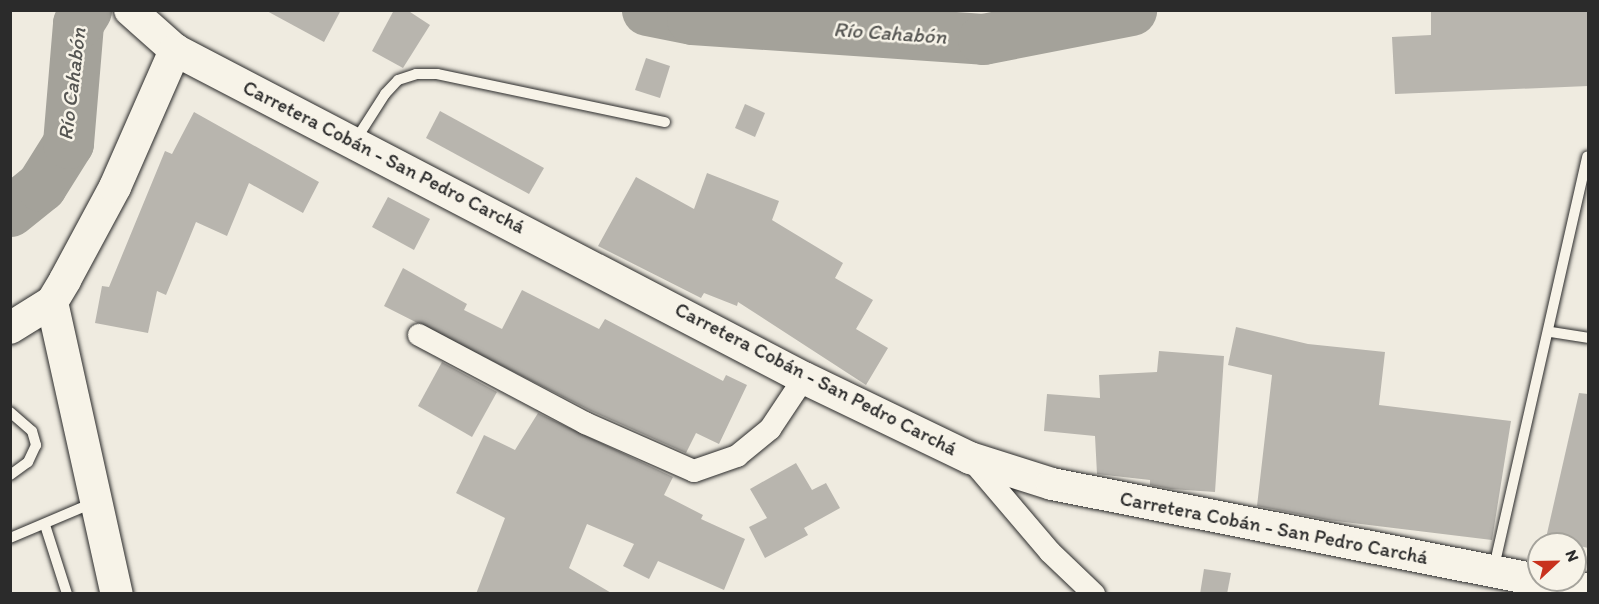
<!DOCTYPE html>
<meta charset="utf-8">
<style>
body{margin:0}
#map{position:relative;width:1599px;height:604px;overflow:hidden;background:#efebe0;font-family:Itim,sans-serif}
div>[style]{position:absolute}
.river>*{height:51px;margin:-25.5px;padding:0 25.5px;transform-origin:25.5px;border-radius:25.5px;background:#a4a29a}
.building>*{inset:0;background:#b8b5ae}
.roads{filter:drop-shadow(0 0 2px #2b2b2b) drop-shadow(0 0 2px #2b2b2b)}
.lane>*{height:10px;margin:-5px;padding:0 5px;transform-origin:5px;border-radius:5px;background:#f7f3e8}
.street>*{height:22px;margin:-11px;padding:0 11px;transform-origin:11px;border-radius:11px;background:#f7f3e8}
.secondary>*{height:32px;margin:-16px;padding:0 16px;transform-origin:16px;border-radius:16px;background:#f7f3e8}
span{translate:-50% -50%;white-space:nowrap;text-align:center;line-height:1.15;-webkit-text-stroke:5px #f7f3e8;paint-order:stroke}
.street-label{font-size:20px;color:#2b2b2b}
.water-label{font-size:21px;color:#555552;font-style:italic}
.frame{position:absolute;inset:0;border:12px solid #2b2b2b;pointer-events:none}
.north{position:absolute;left:1527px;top:532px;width:60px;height:60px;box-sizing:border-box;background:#f7f3e8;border:2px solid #a5a39c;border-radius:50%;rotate:68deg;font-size:16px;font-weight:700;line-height:24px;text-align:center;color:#2b2b2b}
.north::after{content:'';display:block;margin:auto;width:21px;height:27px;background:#c8321e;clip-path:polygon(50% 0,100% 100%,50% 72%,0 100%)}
</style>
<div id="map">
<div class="river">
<div style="left:647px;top:10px;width:46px;rotate:11.3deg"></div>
<div style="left:692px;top:19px;width:292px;rotate:3.9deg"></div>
<div style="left:983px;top:39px;width:151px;rotate:-11.1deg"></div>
<div style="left:10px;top:211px;width:40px;rotate:-39deg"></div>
<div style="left:41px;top:186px;width:51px;rotate:-57.9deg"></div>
<div style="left:68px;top:143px;width:120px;rotate:-85.2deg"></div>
<div style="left:78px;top:23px;width:15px;rotate:-58deg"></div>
</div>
<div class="building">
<div style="clip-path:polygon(265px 10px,341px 10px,324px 42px)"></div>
<div style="clip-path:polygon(394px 10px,407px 10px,430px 25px,403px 68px,372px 51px)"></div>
<div style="clip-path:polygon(1431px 10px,1588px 10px,1588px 86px,1395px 94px,1392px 37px,1431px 35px)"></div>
<div style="clip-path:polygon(646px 58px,670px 66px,660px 98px,635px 90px)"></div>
<div style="clip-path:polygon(745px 104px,765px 113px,755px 137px,735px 128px)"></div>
<div style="clip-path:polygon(440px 111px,544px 168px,529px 194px,426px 138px)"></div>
<div style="clip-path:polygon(194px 112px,319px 182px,303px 213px,249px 183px,227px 236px,196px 222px,166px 295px,157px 291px,148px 333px,95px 323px,102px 286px,109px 287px,165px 151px,172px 154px)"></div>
<div style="clip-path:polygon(707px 173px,779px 201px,772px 220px,843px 263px,835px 278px,873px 300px,856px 329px,888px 348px,866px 385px,738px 302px,737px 306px,704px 293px,701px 298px,598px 246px,636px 177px,694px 209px)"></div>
<div style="clip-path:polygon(388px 197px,430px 219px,414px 250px,372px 227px)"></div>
<div style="clip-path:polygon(403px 268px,467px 304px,464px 310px,502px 329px,522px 290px,599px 329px,605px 319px,723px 381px,726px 375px,747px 385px,719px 444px,696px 433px,686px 453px,591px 411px,384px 306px)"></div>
<div style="clip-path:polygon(1236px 327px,1308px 344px,1385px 352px,1379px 405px,1511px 421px,1492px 540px,1328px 520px,1257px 506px,1272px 375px,1228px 365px)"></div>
<div style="clip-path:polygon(1159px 351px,1224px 356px,1215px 492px,1171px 489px,1150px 485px,1150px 480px,1097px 474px,1095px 436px,1044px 431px,1047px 394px,1100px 398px,1099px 375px,1157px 372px)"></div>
<div style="clip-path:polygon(442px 362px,497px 392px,472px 437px,418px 406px)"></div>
<div style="clip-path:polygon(1579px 393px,1588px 394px,1588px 548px,1546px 538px)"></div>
<div style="clip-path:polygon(538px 413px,673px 477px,664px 495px,703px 515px,701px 519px,745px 539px,724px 590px,658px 561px,649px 579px,623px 566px,634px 544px,587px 524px,569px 568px,613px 594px,476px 594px,505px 518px,456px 493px,484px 435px,515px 450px)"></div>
<div style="clip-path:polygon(796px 463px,812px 490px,826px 483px,840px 508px,804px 528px,808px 535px,765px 558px,749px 527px,767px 518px,750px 489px)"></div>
<div style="clip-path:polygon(1204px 569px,1231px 573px,1227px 594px,1200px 594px)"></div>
</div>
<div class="roads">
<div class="lane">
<div style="left:355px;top:141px;width:56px;rotate:-57.4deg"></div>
<div style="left:385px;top:94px;width:19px;rotate:-47deg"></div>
<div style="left:398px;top:80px;width:19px;rotate:-18deg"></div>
<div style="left:416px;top:74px;width:21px"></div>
<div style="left:437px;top:74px;width:233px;rotate:11.9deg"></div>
<div style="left:1551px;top:332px;width:37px;rotate:9deg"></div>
<div style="left:10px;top:412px;width:29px;rotate:41deg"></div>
<div style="left:32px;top:431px;width:15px;rotate:74deg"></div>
<div style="left:36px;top:445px;width:19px;rotate:115deg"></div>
<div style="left:28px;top:462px;width:22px;rotate:144deg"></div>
<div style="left:45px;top:525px;width:72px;rotate:72.3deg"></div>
<div style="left:10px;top:538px;width:90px;rotate:-22.9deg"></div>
<div style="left:1494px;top:567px;width:421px;rotate:-77.2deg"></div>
</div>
<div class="street">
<div style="left:419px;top:335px;width:188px;rotate:27.9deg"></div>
<div style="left:585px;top:423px;width:119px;rotate:23.8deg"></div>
<div style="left:694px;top:471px;width:46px;rotate:-19.2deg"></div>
<div style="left:737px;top:456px;width:43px;rotate:-39.3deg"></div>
<div style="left:770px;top:429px;width:61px;rotate:-56.3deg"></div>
<div style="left:970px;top:458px;width:123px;rotate:49.6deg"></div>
<div style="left:1050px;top:552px;width:61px;rotate:43.7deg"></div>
</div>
<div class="secondary">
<div style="left:130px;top:10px;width:60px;rotate:41.6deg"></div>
<div style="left:175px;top:50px;width:709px;rotate:27.54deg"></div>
<div style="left:804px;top:378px;width:184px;rotate:25.7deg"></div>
<div style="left:970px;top:458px;width:86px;rotate:17.6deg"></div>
<div style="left:1052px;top:484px;width:546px;rotate:11.19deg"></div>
<div style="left:52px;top:302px;width:299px;rotate:77.5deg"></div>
<div style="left:10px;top:328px;width:49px;rotate:-31.8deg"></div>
<div style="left:52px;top:302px;width:26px;rotate:-59deg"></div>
<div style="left:65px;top:280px;width:106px;rotate:-61.7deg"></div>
<div style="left:115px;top:187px;width:150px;rotate:-66.3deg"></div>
</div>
</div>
<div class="street-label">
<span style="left:384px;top:157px;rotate:27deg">Carretera Cobán - San Pedro Carchá</span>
<span style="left:816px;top:379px;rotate:27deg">Carretera Cobán - San Pedro Carchá</span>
<span style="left:1274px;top:528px;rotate:11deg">Carretera Cobán - San Pedro Carchá</span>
</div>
<div class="water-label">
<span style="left:890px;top:33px;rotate:4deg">Río Cahabón</span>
<span style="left:72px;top:84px;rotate:-83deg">Río Cahabón</span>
</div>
<div class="frame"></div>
<div class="north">N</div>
</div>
